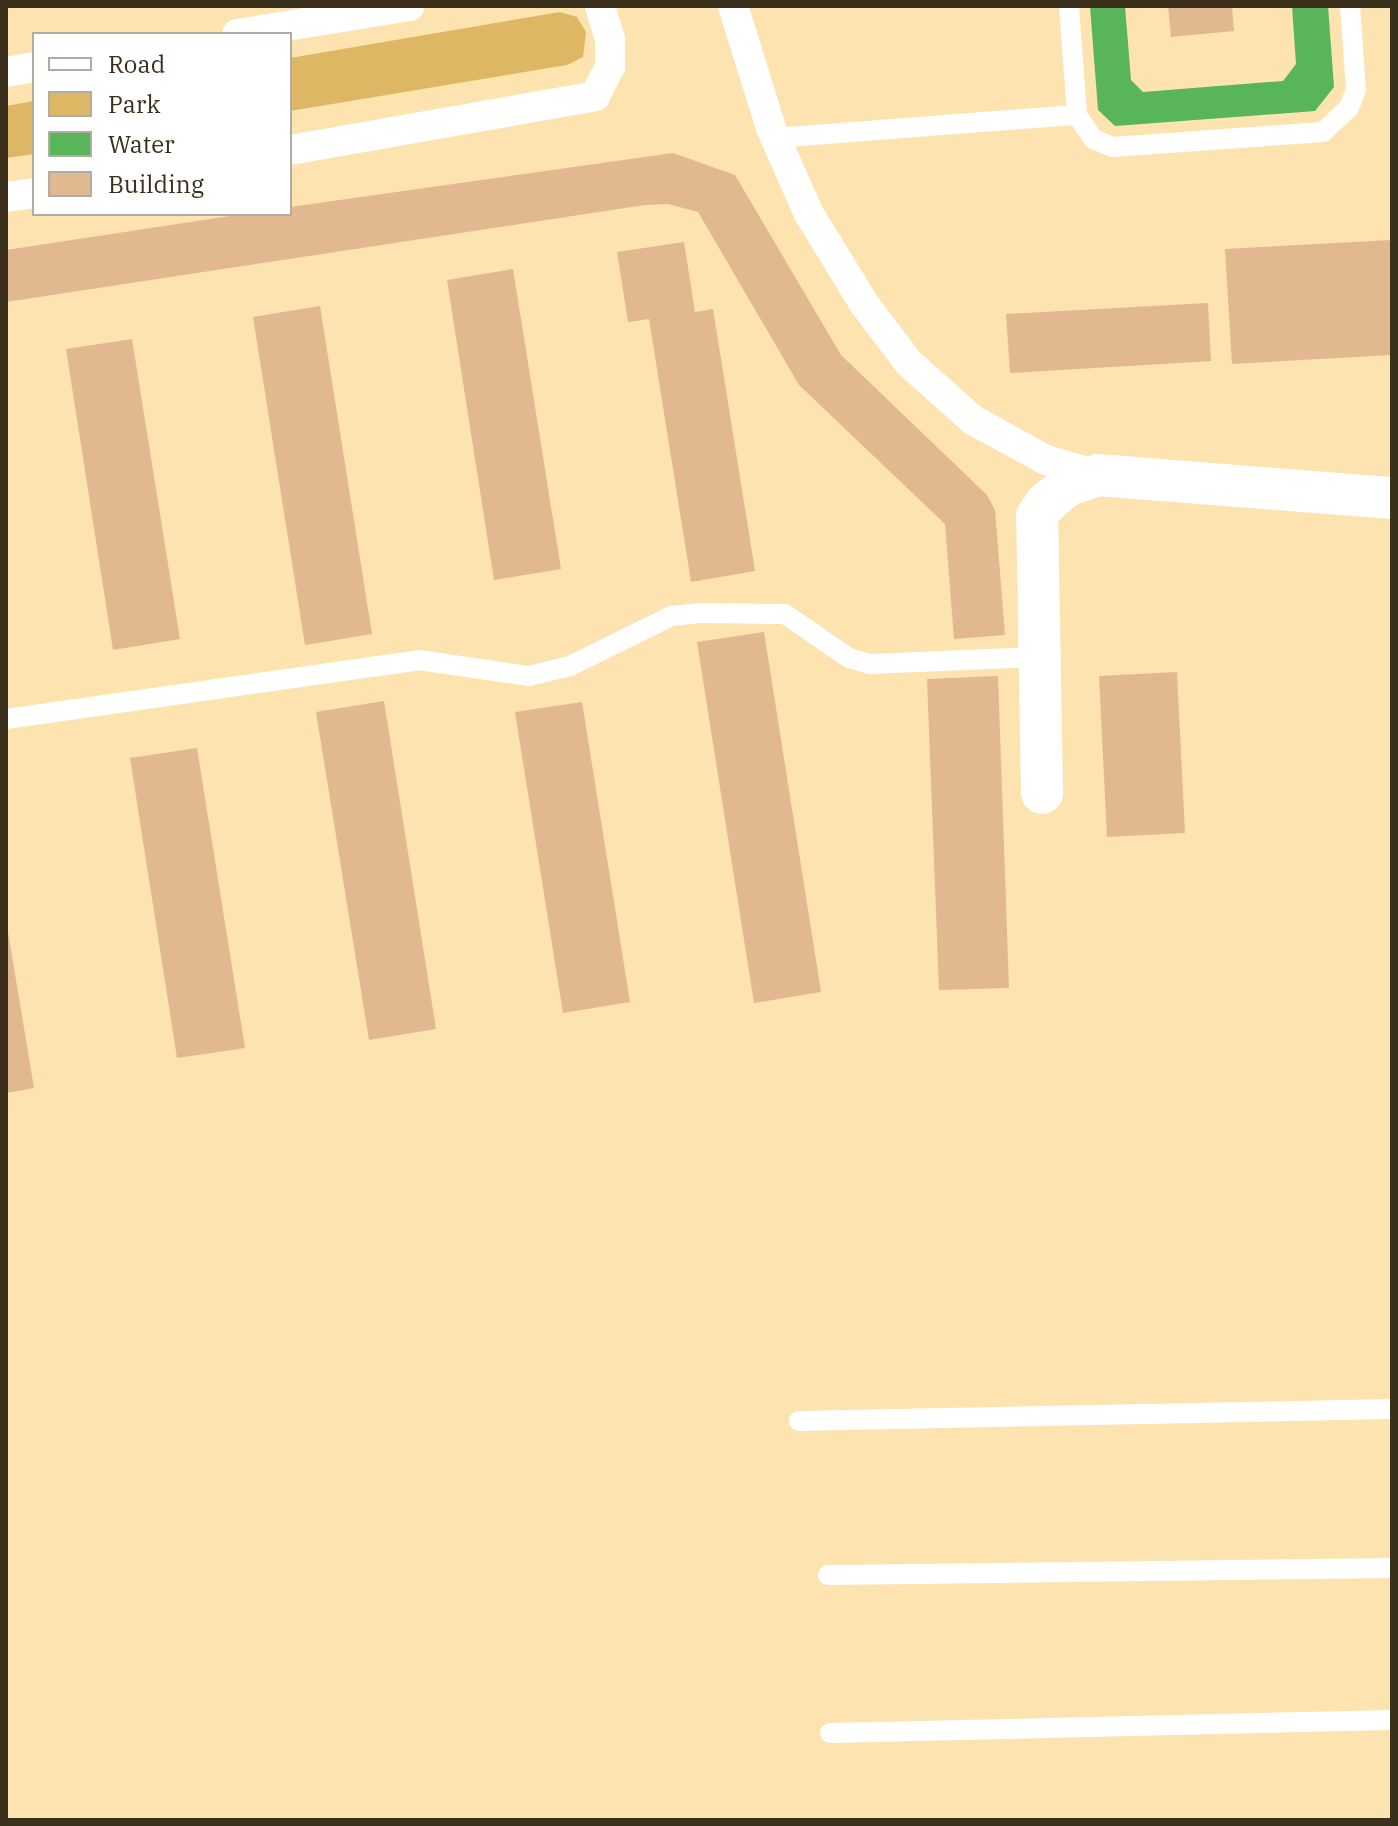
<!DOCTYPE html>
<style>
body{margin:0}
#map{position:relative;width:1398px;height:1826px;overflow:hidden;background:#fde3b0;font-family:"IBM Plex Serif",serif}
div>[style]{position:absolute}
.green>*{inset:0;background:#deb764}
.water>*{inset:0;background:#58b55a}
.building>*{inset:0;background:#e2b891}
.service>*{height:20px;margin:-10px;padding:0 10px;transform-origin:10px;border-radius:10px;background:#fff}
.pedestrian>*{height:30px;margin:-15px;padding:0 15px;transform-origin:15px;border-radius:15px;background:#fff}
.minor>*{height:42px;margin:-21px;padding:0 21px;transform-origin:21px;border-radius:21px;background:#fff}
span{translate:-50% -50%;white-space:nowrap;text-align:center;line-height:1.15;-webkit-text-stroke:6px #fff;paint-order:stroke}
.frame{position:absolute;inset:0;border:8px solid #3a301c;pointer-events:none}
.legend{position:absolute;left:32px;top:32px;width:260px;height:184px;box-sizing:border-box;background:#fff;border:2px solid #b0aca4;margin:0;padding:10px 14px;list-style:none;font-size:24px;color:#3a301c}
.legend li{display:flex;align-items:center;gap:16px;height:40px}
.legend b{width:40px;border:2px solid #b0aca4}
</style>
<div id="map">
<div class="green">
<div style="clip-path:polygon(560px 12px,577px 17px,586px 32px,583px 57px,567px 65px,290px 111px,290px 58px)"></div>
<div style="clip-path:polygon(34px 101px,34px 154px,6px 158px,6px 106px)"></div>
</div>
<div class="water">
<div style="clip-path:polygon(1090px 6px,1125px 6px,1131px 80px,1143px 92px,1283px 81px,1296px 64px,1292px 6px,1328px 6px,1334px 87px,1315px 111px,1115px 126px,1098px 110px)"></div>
</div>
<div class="building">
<div style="clip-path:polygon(1168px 6px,1232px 6px,1234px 31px,1171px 37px)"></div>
<div style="clip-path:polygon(673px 153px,735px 175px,841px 355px,987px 495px,995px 510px,1005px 635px,954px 639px,945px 524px,799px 385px,698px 212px,668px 204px,645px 205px,6px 302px,6px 250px,243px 214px,290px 214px,290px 207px)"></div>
<div style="clip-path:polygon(1392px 240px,1392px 355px,1232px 364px,1225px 249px)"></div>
<div style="clip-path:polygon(684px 242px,695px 312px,713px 309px,755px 571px,691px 582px,649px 319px,628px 322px,617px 252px)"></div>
<div style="clip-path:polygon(513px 269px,561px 569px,494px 580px,447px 280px)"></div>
<div style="clip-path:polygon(1208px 303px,1211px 361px,1010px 373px,1006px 314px)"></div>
<div style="clip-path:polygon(320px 306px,372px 634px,305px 645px,253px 317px)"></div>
<div style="clip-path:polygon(132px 339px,180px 639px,113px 650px,66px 349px)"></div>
<div style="clip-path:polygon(764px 632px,821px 992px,754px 1003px,697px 642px)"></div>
<div style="clip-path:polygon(1177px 672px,1185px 833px,1107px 837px,1099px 676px)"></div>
<div style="clip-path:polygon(998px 676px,1009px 988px,939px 990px,927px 679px)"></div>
<div style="clip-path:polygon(384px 701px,436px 1029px,369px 1040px,316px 712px)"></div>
<div style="clip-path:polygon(582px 702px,630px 1002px,563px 1013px,515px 712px)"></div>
<div style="clip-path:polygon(197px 748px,245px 1048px,177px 1058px,130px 758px)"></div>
<div style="clip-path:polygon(6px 920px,34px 1088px,6px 1093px)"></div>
</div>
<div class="service">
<div style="left:1069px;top:6px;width:109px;rotate:85.8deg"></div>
<div style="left:1077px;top:115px;width:29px;rotate:56deg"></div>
<div style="left:1093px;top:139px;width:22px;rotate:22deg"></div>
<div style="left:1113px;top:147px;width:211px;rotate:-4.1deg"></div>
<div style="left:1323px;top:132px;width:35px;rotate:-43deg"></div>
<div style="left:1349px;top:108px;width:19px;rotate:-69deg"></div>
<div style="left:1356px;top:90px;width:84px;rotate:-94.1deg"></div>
<div style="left:775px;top:138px;width:303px;rotate:-4.4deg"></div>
<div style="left:6px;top:719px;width:417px;rotate:-8.1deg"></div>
<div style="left:419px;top:660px;width:111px;rotate:8.3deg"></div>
<div style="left:529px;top:676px;width:42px;rotate:-13.7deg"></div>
<div style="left:570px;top:666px;width:113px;rotate:-26.3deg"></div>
<div style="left:671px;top:616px;width:30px;rotate:-6deg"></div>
<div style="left:701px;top:613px;width:84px;rotate:0.7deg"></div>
<div style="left:785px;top:614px;width:78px;rotate:34.5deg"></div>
<div style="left:849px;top:658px;width:22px;rotate:16deg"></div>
<div style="left:870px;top:664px;width:170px;rotate:-2.4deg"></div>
<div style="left:799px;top:1421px;width:593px;rotate:-1.16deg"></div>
<div style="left:828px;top:1575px;width:564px;rotate:-0.71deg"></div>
<div style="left:830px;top:1733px;width:562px;rotate:-1.33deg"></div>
</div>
<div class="pedestrian">
<div style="left:733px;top:6px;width:128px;rotate:72.7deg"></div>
<div style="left:771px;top:128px;width:94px;rotate:66.2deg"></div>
<div style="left:809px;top:214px;width:107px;rotate:58.4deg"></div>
<div style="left:865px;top:305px;width:73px;rotate:52.8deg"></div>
<div style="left:909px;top:363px;width:86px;rotate:41.7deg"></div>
<div style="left:973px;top:420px;width:83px;rotate:28.7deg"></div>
<div style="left:1046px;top:460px;width:54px;rotate:16.1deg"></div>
<div style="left:237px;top:34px;width:175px;rotate:-9.2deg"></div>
<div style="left:6px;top:72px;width:28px;rotate:-10deg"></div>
<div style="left:290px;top:150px;width:310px;rotate:-10deg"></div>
<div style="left:595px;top:96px;width:33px;rotate:-63deg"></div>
<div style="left:610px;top:67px;width:28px;rotate:-90deg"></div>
<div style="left:610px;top:39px;width:34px;rotate:-107deg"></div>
<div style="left:6px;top:197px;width:28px;rotate:-8deg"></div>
</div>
<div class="minor">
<div style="left:1042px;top:793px;width:277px;rotate:-91deg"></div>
<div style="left:1037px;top:516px;width:16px;rotate:-55deg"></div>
<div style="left:1046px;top:503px;width:28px;rotate:-39deg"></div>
<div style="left:1068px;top:485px;width:32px;rotate:-18deg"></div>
<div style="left:1098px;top:475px;width:295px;rotate:4.5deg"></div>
</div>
<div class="frame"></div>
<ul class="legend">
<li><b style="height:10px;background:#fff"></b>Road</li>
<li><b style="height:22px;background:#deb764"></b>Park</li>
<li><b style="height:22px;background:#58b55a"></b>Water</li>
<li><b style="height:22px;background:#e2b891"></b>Building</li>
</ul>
</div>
